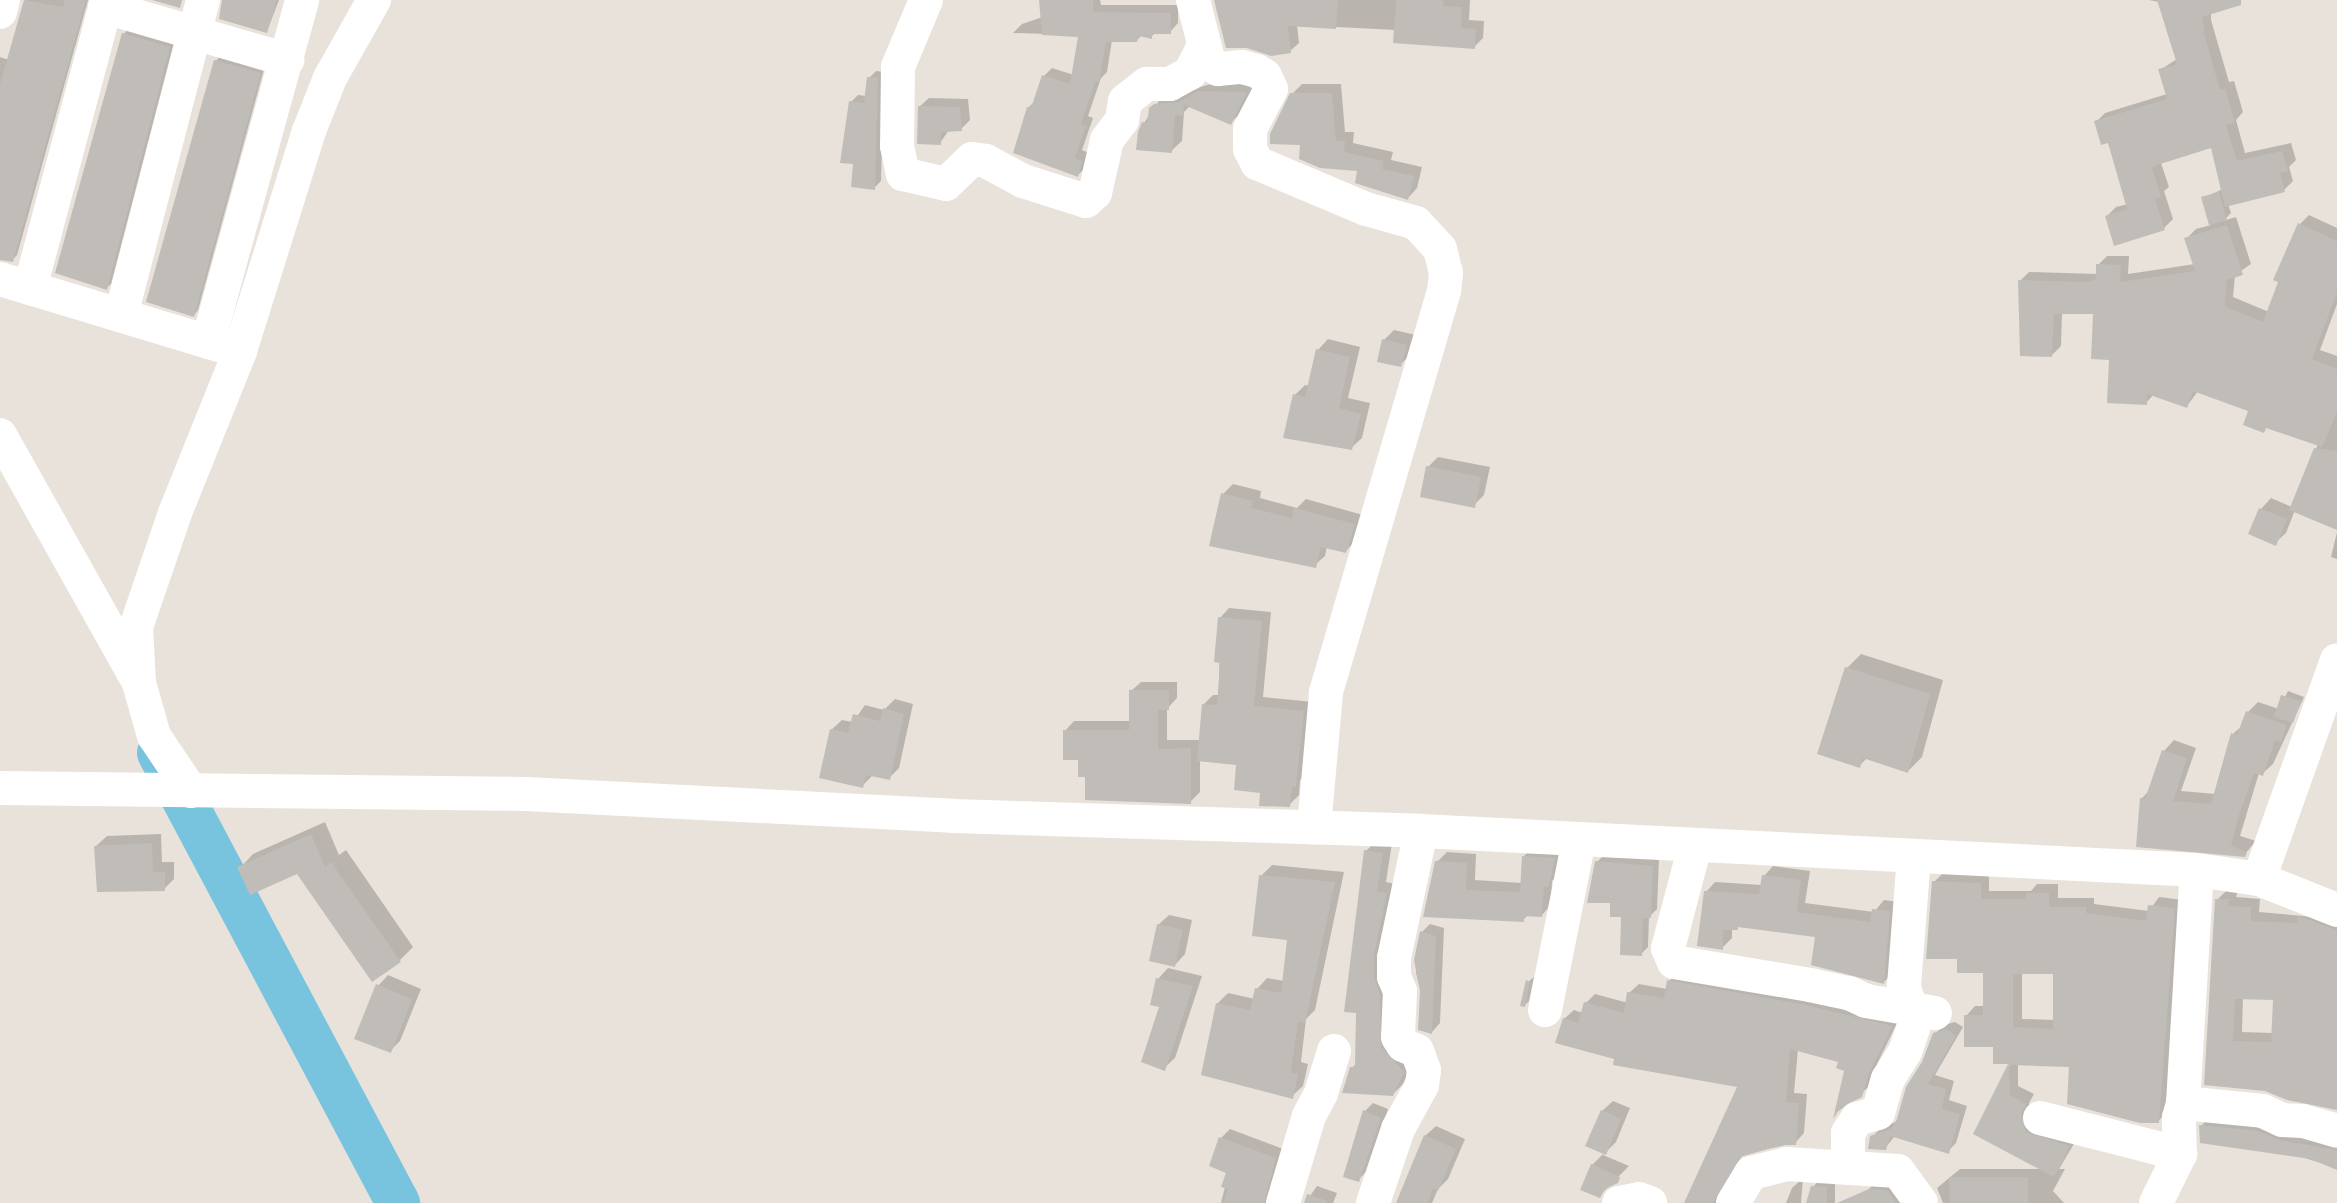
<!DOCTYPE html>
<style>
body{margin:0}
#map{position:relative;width:2337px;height:1203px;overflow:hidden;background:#e8e2da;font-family:Mulish,sans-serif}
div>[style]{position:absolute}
.shadow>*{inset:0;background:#0003}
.river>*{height:44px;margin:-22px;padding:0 22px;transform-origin:22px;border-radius:22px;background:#78c4df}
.building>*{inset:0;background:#c0bcb7}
.minor>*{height:34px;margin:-17px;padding:0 17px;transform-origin:17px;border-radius:17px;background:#fff}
span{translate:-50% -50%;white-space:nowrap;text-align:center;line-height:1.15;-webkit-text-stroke:6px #fff;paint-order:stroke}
</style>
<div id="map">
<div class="shadow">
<div style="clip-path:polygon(26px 0,88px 0,17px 255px,12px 260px,0 259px,0 57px,9px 60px)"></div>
<div style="clip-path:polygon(223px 0,279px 0,267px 31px)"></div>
<div style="clip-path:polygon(1064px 0,1100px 0,1101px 5px,1178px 5px,1178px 23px,1170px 32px,1156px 32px,1151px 37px,1142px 35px,1137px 40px,1112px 40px,1107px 72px,1101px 78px,1088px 116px,1093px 118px,1082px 150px,1089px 153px,1086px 167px,1078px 175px,1028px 108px,1036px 100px,1044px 76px,1052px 68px,1074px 75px,1081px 35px,1013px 33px,1022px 24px,1066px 9px)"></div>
<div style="clip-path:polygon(1216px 0,1470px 0,1469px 20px,1484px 21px,1483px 38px,1474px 47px,1396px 30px,1297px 25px,1299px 43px,1290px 51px)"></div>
<div style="clip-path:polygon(2149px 0,2238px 0,2211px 11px,2211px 20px,2229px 82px,2234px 81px,2243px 112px,2236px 120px,2245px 153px,2291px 143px,2296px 160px,2289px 167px,2293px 181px,2284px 190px,2228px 204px,2231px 213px,2223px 221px,2236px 217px,2251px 264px,2235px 275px,2233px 297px,2269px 312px,2300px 224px,2309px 215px,2337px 228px,2337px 304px,2320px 350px,2337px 356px,2337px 528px,2295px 510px,2286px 533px,2275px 543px,2251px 533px,2261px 509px,2271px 498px,2292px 507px,2318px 444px,2250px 410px,2198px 391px,2187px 406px,2154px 394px,2146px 403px,2111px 358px,2095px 312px,2062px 312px,2061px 346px,2052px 355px,2020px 281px,2029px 272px,2098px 274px,2098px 265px,2107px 256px,2129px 256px,2128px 274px,2195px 264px,2187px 238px,2196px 229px,2211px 225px,2203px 198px,2223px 189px,2213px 146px,2161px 163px,2169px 187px,2164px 191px,2173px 219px,2164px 228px,2107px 216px,2116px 207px,2128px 204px,2109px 141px,2096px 122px,2105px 113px,2167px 94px,2160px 70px,2177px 59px,2159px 2px)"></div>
<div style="clip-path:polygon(128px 29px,174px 42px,111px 284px,106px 288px,124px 34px)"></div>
<div style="clip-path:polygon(220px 56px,264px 69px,198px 310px,194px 315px,216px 61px)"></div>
<div style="clip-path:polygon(876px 71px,884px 72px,881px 181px,874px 188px,855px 163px,851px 102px,858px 95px,867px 96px,869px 78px)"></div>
<div style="clip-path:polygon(1218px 82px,1255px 83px,1241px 113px,1230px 123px,1191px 105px,1184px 112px,1182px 141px,1171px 151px,1144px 123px,1161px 98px)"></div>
<div style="clip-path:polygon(1302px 84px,1341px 84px,1345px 132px,1354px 132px,1353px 143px,1393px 152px,1391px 160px,1422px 167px,1417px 188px,1408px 198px,1360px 169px,1302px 143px,1292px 94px)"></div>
<div style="clip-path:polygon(929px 98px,968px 99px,970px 120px,961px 129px,949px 130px,940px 143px,919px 107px)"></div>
<div style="clip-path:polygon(1394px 330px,1416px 335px,1411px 354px,1400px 365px,1384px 340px)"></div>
<div style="clip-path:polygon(1328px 339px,1360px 347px,1348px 398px,1370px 403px,1362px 438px,1351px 448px,1295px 395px,1305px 385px,1310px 386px,1318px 350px)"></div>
<div style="clip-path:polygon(1438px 457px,1490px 467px,1484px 495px,1474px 505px,1428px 467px)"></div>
<div style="clip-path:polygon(1233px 484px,1261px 491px,1260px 498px,1297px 508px,1306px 499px,1363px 515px,1355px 541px,1346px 551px,1327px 546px,1325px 556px,1315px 565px,1223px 494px)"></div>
<div style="clip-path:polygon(2337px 532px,2337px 559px,2331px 557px)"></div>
<div style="clip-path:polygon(1229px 608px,1271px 612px,1263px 697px,1313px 702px,1305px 776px,1300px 780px,1299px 795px,1289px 805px,1238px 763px,1200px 759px,1200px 792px,1190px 802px,1087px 775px,1065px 731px,1074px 721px,1131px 721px,1131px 691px,1141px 682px,1177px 682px,1177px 698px,1167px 709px,1167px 740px,1200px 740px,1204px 704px,1213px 695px,1219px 695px,1220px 618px)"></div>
<div style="clip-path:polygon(1861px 654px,1943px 680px,1922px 757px,1908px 771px,1867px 758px,1859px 766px,1847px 668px)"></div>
<div style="clip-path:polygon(2288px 691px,2304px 697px,2273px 764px,2262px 774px,2259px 773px,2240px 836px,2256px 841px,2244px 855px,2141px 799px,2150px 790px,2164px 751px,2174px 740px,2196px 748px,2181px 791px,2216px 794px,2233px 734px,2244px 724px,2248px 712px,2258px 702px,2279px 709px)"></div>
<div style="clip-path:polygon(895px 699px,913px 704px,899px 768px,889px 778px,873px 775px,862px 786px,831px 730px,842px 720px,853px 722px,865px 705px,884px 710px)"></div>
<div style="clip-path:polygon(325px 822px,339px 855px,346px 850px,413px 947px,399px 961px,298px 871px,240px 868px,253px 854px)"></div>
<div style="clip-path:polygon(161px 834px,162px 862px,174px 862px,174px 879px,164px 889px,96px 846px,107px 836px)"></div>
<div style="clip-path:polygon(1376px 841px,1392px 843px,1386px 882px,1396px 884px,1413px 1061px,1403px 1084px,1393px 1094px,1352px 1068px,1357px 1063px,1366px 851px)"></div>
<div style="clip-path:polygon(1533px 847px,1564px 849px,1558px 875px,1552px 881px,1551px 905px,1542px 915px,1528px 915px,1523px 920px,1426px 915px,1437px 862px,1447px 852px,1476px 854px,1475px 880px,1522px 883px,1523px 857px)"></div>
<div style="clip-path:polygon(1604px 855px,1659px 859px,1657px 909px,1649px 917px,1648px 947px,1641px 954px,1623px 916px,1612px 901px,1597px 862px)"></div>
<div style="clip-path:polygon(1272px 865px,1344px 872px,1315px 1010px,1306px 1019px,1301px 1062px,1308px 1064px,1303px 1086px,1292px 1096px,1217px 1004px,1228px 993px,1255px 999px,1257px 989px,1267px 978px,1284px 981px,1289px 938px,1261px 876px)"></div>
<div style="clip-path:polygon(1773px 866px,1810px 871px,1805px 903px,1874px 912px,1884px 900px,1899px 902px,1893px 972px,1884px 982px,1817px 935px,1740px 925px,1732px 928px,1732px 938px,1722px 948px,1706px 892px,1715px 882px,1762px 885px,1764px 876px)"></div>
<div style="clip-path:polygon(evenodd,1943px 873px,1989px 874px,1989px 891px,2031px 891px,2037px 884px,2058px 884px,2058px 898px,2094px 898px,2094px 904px,2149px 911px,2159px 897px,2183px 900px,2168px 1112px,2158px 1121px,2071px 1065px,2018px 1063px,2018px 1086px,2034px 1094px,2029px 1103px,2034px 1123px,2078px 1137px,2059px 1169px,2065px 1169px,2053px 1191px,2064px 1203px,1943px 1203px,1937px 1188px,1960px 1169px,2043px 1169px,1975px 1133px,2011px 1063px,1966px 1016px,1975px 1006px,1985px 1006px,1985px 971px,1959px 957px,1934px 882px,1943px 873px,2022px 972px,2055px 972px,2055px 1020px,2022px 1019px,2022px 972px)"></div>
<div style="clip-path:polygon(evenodd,2227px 890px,2238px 891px,2236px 897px,2260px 899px,2259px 912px,2337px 919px,2337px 1108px,2266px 1089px,2206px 1083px,2217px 900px,2227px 890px,2243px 997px,2275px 998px,2273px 1033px,2242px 1032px,2243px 997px)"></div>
<div style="clip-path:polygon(1169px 915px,1192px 920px,1185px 954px,1175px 965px,1158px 925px)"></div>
<div style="clip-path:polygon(1430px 924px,1444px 928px,1440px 1023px,1432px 1032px,1416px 973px,1422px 932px)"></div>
<div style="clip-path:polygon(1168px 968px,1202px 976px,1175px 1058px,1164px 1068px,1158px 979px)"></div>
<div style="clip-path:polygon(1678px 972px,1900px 1017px,1878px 1062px,1871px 1085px,1836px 1113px,1847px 1069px,1840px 1060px,1798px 1049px,1794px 1093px,1807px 1094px,1804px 1133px,1795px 1143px,1743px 1154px,1721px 1191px,1727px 1203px,1688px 1203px,1740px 1085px,1616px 1058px,1564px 1019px,1574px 1010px,1583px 1013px,1586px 1003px,1595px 994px,1628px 1003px,1629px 993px,1639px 984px,1667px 989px,1669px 981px)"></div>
<div style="clip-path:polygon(388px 975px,421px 989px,400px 1041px,390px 1051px,378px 986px)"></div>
<div style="clip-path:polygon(1534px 977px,1529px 1001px,1525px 1005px,1528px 982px)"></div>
<div style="clip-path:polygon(1955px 1022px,1963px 1027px,1935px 1075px,1954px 1081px,1949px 1100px,1967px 1106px,1956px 1143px,1948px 1151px,1895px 1136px,1885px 1148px,1872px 1137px,1881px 1128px,1898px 1121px,1935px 1034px,1944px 1025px)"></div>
<div style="clip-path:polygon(1613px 1101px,1630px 1108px,1616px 1142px,1603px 1155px,1629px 1166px,1599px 1196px,1592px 1165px,1605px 1152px,1602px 1111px)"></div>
<div style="clip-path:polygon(1373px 1103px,1388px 1109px,1367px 1171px,1358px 1180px,1365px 1111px)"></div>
<div style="clip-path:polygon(2211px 1116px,2337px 1139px,2337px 1168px,2201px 1126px)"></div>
<div style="clip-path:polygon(1436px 1126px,1465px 1139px,1448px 1179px,1438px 1189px,1432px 1203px,1398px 1203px,1425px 1136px)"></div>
<div style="clip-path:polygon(1230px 1129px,1283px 1149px,1276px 1203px,1221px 1203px,1229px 1171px,1221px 1138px)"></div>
<div style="clip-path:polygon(1822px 1177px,1835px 1178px,1835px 1203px,1808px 1203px,1813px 1187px)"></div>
<div style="clip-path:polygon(1803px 1178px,1801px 1203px,1786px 1203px,1792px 1188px)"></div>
<div style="clip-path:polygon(1894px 1184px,1908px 1203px,1870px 1203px,1866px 1192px,1872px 1186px)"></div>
<div style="clip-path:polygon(1317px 1186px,1337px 1193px,1333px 1203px,1305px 1203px)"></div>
</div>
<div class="river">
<div style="left:159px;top:753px;width:510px;rotate:62.03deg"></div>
</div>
<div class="building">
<div style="clip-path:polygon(24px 0,63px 7px,65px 0,86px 0,13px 262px,0 260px,0 84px)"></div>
<div style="clip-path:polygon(152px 0,182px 0,180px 8px)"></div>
<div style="clip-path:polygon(222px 0,277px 0,267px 33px,219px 19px)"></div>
<div style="clip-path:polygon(1039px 0,1093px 0,1093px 12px,1171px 13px,1171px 34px,1152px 34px,1152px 39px,1139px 36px,1137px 42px,1106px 42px,1099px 82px,1095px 82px,1081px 124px,1086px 126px,1075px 158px,1082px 161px,1078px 177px,1013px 153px,1027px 107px,1031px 108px,1042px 75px,1070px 84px,1078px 37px,1042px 35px)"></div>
<div style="clip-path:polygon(1214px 0,1338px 0,1336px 29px,1288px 26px,1291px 53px,1271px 56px,1247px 48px,1226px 48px)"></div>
<div style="clip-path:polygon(1396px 0,1443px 0,1443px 6px,1462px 7px,1461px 28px,1476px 29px,1475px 49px,1393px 43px)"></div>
<div style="clip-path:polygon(2157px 0,2241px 0,2241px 5px,2202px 17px,2205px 29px,2203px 29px,2220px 90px,2225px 88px,2235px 123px,2226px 125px,2237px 161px,2282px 151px,2288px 171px,2280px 173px,2285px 192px,2225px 207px,2211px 148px,2157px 165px,2152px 168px,2161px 197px,2155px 199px,2165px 230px,2114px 246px,2105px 216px,2127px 209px,2108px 143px,2101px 145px,2094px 121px,2167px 99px,2158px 69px,2177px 64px)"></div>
<div style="clip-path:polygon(122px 33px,170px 47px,107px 290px,55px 273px)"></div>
<div style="clip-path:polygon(214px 60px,261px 73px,194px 317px,146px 302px)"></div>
<div style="clip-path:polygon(867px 77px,878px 78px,875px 190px,851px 187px,853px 164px,840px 163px,849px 101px,864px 103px)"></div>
<div style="clip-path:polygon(1198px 91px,1247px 92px,1231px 125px,1184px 105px,1183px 116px,1175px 115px,1172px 153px,1136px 150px,1138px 132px,1142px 122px,1147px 123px,1149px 108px,1154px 104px,1179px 102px)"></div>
<div style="clip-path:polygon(1290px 93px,1332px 93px,1336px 141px,1345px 141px,1344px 152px,1384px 161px,1382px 169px,1414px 176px,1408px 200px,1355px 183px,1357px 171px,1320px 168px,1299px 159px,1300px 145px,1270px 144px,1270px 134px)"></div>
<div style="clip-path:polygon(918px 106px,960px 107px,962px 131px,941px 132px,941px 145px,917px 144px)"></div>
<div style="clip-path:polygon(2219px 192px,2227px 220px,2209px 225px,2201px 197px)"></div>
<div style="clip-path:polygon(2298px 223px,2337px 241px,2337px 293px,2312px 359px,2337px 369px,2337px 412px,2322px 447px,2266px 428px,2264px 433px,2243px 425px,2248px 411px,2193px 391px,2187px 408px,2147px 394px,2147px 405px,2107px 403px,2109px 360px,2091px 359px,2093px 314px,2054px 314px,2052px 357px,2020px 356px,2018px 280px,2088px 282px,2096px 279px,2096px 264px,2121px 265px,2120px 282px,2195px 271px,2184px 238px,2227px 225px,2243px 275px,2227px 280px,2225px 306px,2263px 322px,2278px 282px,2273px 280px)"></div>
<div style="clip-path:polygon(1382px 339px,1407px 345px,1401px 367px,1377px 362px)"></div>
<div style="clip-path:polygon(1316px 349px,1350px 357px,1339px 408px,1361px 414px,1352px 450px,1283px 438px,1293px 394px,1305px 397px)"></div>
<div style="clip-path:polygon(2314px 448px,2337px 451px,2337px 530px,2289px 510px)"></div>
<div style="clip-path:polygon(1426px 466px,1481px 477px,1475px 508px,1420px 497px)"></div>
<div style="clip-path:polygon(1221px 493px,1253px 501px,1251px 508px,1292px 518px,1294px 508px,1355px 524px,1346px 553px,1321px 547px,1316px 568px,1209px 546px)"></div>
<div style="clip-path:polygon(2259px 508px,2287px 519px,2276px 546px,2248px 534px)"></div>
<div style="clip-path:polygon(1218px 617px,1262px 621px,1254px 706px,1304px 711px,1296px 787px,1292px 787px,1290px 807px,1259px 806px,1260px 793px,1234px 790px,1236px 765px,1197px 761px,1202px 704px,1217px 705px,1220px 663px,1214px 662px)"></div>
<div style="clip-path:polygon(1845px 667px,1930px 694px,1908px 773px,1863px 758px,1860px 768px,1817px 754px)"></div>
<div style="clip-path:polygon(1129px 690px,1169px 690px,1169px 710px,1158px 710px,1158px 749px,1191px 748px,1191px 804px,1085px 800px,1085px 777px,1078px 777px,1078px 760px,1063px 760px,1063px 730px,1129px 730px)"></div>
<div style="clip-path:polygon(2281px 695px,2301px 701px,2293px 723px,2274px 717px)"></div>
<div style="clip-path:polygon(883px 708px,904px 714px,890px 780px,866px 775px,863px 788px,819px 778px,830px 729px,848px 733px,853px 714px,880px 721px)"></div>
<div style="clip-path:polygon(2246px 711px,2287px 725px,2281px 742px,2275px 740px,2263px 776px,2254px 773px,2238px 818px,2231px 846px,2247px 852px,2245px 857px,2136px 847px,2140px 798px,2145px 799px,2162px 750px,2187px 758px,2173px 801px,2211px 804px,2231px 733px,2237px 735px)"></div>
<div style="clip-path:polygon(311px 834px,325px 867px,331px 862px,401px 962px,372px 982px,297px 874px,250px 895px,237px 867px)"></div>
<div style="clip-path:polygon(152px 843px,153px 872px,165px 872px,165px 891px,97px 892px,94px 846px)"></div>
<div style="clip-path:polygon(1364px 850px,1383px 853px,1377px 892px,1387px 893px,1374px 954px,1374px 977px,1380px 995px,1381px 1047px,1404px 1072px,1393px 1096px,1342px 1093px,1350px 1067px,1355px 1067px,1356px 1013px,1344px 1012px)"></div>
<div style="clip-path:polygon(1522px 856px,1555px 858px,1549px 887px,1544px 887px,1542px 917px,1524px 916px,1524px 922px,1423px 917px,1435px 861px,1467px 863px,1466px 890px,1520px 892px)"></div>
<div style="clip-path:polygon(1595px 861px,1653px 866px,1651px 918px,1643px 918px,1642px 956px,1620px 955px,1621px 917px,1610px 917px,1610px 903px,1587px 903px)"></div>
<div style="clip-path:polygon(1259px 875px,1335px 882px,1305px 1023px,1298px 1022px,1291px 1073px,1298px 1074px,1293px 1099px,1201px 1075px,1216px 1003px,1250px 1010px,1255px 988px,1281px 993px,1287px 940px,1252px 936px)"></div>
<div style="clip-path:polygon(1762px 875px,1801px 880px,1797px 912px,1870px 922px,1872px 909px,1890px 911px,1884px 984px,1811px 965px,1815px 937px,1738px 927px,1738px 930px,1723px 930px,1723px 950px,1697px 946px,1704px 891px,1759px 894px)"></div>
<div style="clip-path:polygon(evenodd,1932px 881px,1981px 883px,1981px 899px,2026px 899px,2026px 893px,2049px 893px,2049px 907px,2086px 907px,2086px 913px,2146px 921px,2148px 905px,2175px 908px,2159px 1123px,2140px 1123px,2067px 1104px,2069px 1067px,2009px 1065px,2010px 1095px,2026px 1104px,2021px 1114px,2026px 1132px,2070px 1146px,2054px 1177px,1973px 1134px,2008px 1064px,1993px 1064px,1993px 1047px,1964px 1047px,1964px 1015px,1983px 1015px,1983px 973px,1957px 973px,1957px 959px,1926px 959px,1932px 881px,2013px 974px,2053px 974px,2053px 1029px,2013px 1027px,2013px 974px)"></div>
<div style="clip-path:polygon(evenodd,2215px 899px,2230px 899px,2228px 906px,2251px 907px,2251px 921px,2297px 923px,2298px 916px,2337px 930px,2337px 1110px,2287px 1100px,2265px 1091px,2204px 1085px,2215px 899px,2235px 999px,2273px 1000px,2271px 1042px,2233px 1041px,2235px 999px)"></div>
<div style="clip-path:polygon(1157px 924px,1183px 930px,1175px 967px,1149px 961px)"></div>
<div style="clip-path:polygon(1420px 931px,1436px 936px,1432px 1034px,1418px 1030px,1420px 991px,1414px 960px)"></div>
<div style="clip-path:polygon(1156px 978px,1193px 986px,1165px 1071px,1141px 1062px,1159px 1007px,1150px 1005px)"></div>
<div style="clip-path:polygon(1526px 980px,1530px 982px,1525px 1007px,1520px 1006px)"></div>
<div style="clip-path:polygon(1667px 980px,1806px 1005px,1893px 1026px,1869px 1073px,1862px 1097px,1841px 1107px,1833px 1119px,1844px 1071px,1836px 1068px,1838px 1062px,1790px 1049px,1786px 1102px,1799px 1103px,1796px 1145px,1782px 1145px,1740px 1157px,1713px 1203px,1684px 1203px,1737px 1087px,1613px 1065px,1614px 1059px,1555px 1043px,1563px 1018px,1578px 1023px,1584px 1002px,1624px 1013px,1627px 992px,1664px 998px)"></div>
<div style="clip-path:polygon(376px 984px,412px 999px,391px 1053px,354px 1039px)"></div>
<div style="clip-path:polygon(1946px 1029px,1956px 1036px,1928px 1084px,1946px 1089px,1942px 1109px,1960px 1114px,1949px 1154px,1890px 1136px,1886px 1150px,1868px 1149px,1870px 1136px,1892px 1128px,1897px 1119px,1906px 1087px,1922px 1062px,1933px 1033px)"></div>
<div style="clip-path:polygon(1363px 1110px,1381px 1118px,1359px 1182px,1343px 1177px)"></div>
<div style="clip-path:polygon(1601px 1110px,1621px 1119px,1606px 1155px,1585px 1146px)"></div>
<div style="clip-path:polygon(2199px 1125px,2258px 1131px,2280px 1140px,2337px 1150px,2337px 1170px,2311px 1159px,2200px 1143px)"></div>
<div style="clip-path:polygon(1424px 1135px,1456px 1149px,1438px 1191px,1433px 1189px,1428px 1203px,1396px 1203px)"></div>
<div style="clip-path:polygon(1219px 1137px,1276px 1158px,1264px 1203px,1223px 1203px,1228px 1189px,1221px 1187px,1226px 1173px,1209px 1166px)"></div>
<div style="clip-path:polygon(1591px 1164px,1620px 1177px,1618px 1183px,1605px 1189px,1600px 1198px,1580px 1190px)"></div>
<div style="clip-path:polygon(1949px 1177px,2028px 1177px,2028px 1203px,1950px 1203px)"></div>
<div style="clip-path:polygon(1811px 1186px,1827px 1187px,1827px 1203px,1806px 1203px)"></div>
<div style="clip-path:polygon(1869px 1189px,1887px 1190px,1896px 1203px,1837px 1203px)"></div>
<div style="clip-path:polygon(1307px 1194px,1327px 1201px,1326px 1203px,1304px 1203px)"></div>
</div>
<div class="minor">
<div style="left:926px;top:0;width:73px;rotate:112.7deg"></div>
<div style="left:898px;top:67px;width:79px;rotate:90.7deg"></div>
<div style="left:897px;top:146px;width:29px;rotate:78deg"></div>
<div style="left:903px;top:174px;width:44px;rotate:13.1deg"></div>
<div style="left:946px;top:184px;width:36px;rotate:-44deg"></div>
<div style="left:972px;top:159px;width:14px;rotate:8deg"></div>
<div style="left:986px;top:161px;width:42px;rotate:28.4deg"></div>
<div style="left:1023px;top:181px;width:66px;rotate:17.6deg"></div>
<div style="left:1086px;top:201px;width:12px;rotate:-42deg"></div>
<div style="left:1095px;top:193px;width:54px;rotate:-77.2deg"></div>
<div style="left:1107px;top:140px;width:25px;rotate:-53deg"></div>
<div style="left:1122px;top:120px;width:19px;rotate:-81deg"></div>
<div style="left:1125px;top:101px;width:28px;rotate:-38deg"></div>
<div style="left:1147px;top:84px;width:23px"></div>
<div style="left:1170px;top:84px;width:23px;rotate:-29deg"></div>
<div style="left:1190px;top:73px;width:31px;rotate:-63deg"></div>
<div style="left:1193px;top:0;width:65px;rotate:75.7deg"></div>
<div style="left:1209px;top:63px;width:11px;rotate:34deg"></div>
<div style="left:1218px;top:69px;width:24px;rotate:-5deg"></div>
<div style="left:1242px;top:67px;width:16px;rotate:15deg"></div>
<div style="left:1257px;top:71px;width:9px;rotate:32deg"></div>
<div style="left:1265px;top:76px;width:14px;rotate:65deg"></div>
<div style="left:1271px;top:89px;width:45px;rotate:117.7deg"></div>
<div style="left:1250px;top:129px;width:20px;rotate:90deg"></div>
<div style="left:1250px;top:149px;width:16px;rotate:63deg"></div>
<div style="left:1257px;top:163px;width:118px;rotate:22.9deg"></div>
<div style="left:1366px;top:209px;width:52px;rotate:15.6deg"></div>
<div style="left:1416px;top:223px;width:35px;rotate:47deg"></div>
<div style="left:1440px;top:249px;width:25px;rotate:76deg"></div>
<div style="left:1446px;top:273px;width:18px;rotate:96deg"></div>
<div style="left:1444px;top:291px;width:419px;rotate:106.4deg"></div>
<div style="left:1326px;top:693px;width:135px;rotate:95.1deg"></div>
<div style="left:105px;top:7px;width:190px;rotate:16.2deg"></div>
<div style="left:0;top:12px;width:12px;rotate:-76deg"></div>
<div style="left:0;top:279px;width:238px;rotate:16.8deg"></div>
<div style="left:30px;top:288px;width:298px;rotate:-75deg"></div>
<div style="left:121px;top:315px;width:325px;rotate:-75.4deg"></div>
<div style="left:208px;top:342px;width:355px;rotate:-74.6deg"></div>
<div style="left:0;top:435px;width:276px;rotate:60.7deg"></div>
<div style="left:0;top:788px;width:525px;rotate:0.65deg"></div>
<div style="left:525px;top:794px;width:428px;rotate:2.9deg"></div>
<div style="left:952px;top:816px;width:469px;rotate:1.8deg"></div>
<div style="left:1421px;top:831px;width:777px;rotate:2.88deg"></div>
<div style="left:2197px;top:870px;width:63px;rotate:8.3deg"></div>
<div style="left:2259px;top:879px;width:84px;rotate:21.7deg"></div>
<div style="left:191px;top:791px;width:66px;rotate:-123.9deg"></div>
<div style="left:154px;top:736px;width:55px;rotate:-105.8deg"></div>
<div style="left:139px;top:683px;width:56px;rotate:-93.1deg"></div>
<div style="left:136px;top:627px;width:120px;rotate:-71.1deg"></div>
<div style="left:175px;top:513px;width:175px;rotate:-68.1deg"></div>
<div style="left:240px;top:351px;width:231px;rotate:-72.6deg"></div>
<div style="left:309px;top:131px;width:57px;rotate:-68.4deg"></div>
<div style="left:330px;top:78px;width:90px;rotate:-60.6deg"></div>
<div style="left:1695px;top:846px;width:106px;rotate:104.8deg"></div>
<div style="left:1668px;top:948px;width:15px;rotate:67deg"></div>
<div style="left:1674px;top:962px;width:138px;rotate:9.6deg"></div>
<div style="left:1810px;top:985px;width:40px;rotate:12deg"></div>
<div style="left:1849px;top:993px;width:19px;rotate:25deg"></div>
<div style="left:1866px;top:1001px;width:70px;rotate:9.9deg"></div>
<div style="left:2259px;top:879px;width:232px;rotate:-70.4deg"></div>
<div style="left:1545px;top:1010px;width:173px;rotate:-78.7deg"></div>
<div style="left:2183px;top:1103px;width:80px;rotate:5.7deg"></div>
<div style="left:2263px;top:1111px;width:21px;rotate:25deg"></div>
<div style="left:2282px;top:1120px;width:21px;rotate:3deg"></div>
<div style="left:2303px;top:1121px;width:35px;rotate:16deg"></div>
<div style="left:2040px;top:1118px;width:145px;rotate:14.4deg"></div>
<div style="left:1848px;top:1168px;width:35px;rotate:-90deg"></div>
<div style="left:1848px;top:1133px;width:17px;rotate:-57deg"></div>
<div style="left:1857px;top:1119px;width:22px;rotate:-16deg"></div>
<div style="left:1878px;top:1113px;width:35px;rotate:-74deg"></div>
<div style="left:1888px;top:1079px;width:32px;rotate:-58deg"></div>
<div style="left:1905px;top:1052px;width:31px;rotate:-71deg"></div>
<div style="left:1915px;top:1023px;width:39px;rotate:-107deg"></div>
<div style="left:1904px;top:986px;width:129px;rotate:-85.6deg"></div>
<div style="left:1283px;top:1203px;width:91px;rotate:-73.4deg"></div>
<div style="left:1309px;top:1116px;width:26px;rotate:-62deg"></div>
<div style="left:1321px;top:1093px;width:44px;rotate:-72.8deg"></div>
<div style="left:1373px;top:1203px;width:78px;rotate:-71.3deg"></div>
<div style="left:1398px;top:1129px;width:50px;rotate:-61.4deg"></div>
<div style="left:1422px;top:1085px;width:15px;rotate:-82deg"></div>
<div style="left:1424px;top:1070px;width:20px;rotate:-110deg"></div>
<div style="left:1417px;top:1051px;width:15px;rotate:-157deg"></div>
<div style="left:1403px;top:1045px;width:9px;rotate:-122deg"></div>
<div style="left:1398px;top:1037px;width:46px;rotate:-87.5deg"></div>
<div style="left:1400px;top:991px;width:15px;rotate:-113deg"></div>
<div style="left:1394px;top:977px;width:19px;rotate:-90deg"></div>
<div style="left:1394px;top:958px;width:130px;rotate:-78deg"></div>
<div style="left:1619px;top:1203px;width:20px;rotate:-11deg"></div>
<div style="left:1639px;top:1199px;width:12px;rotate:20deg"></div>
<div style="left:1733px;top:1203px;width:35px;rotate:-59deg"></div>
<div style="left:1751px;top:1173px;width:37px;rotate:-14deg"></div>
<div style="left:1787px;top:1164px;width:111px;rotate:3.6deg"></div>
<div style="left:1898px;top:1171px;width:39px;rotate:54deg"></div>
<div style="left:2156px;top:1203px;width:55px;rotate:-63.9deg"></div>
<div style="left:2180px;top:1154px;width:36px;rotate:-92deg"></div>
<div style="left:2179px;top:1118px;width:16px;rotate:-75deg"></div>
<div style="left:2183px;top:1103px;width:233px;rotate:-86.6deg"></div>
</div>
</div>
